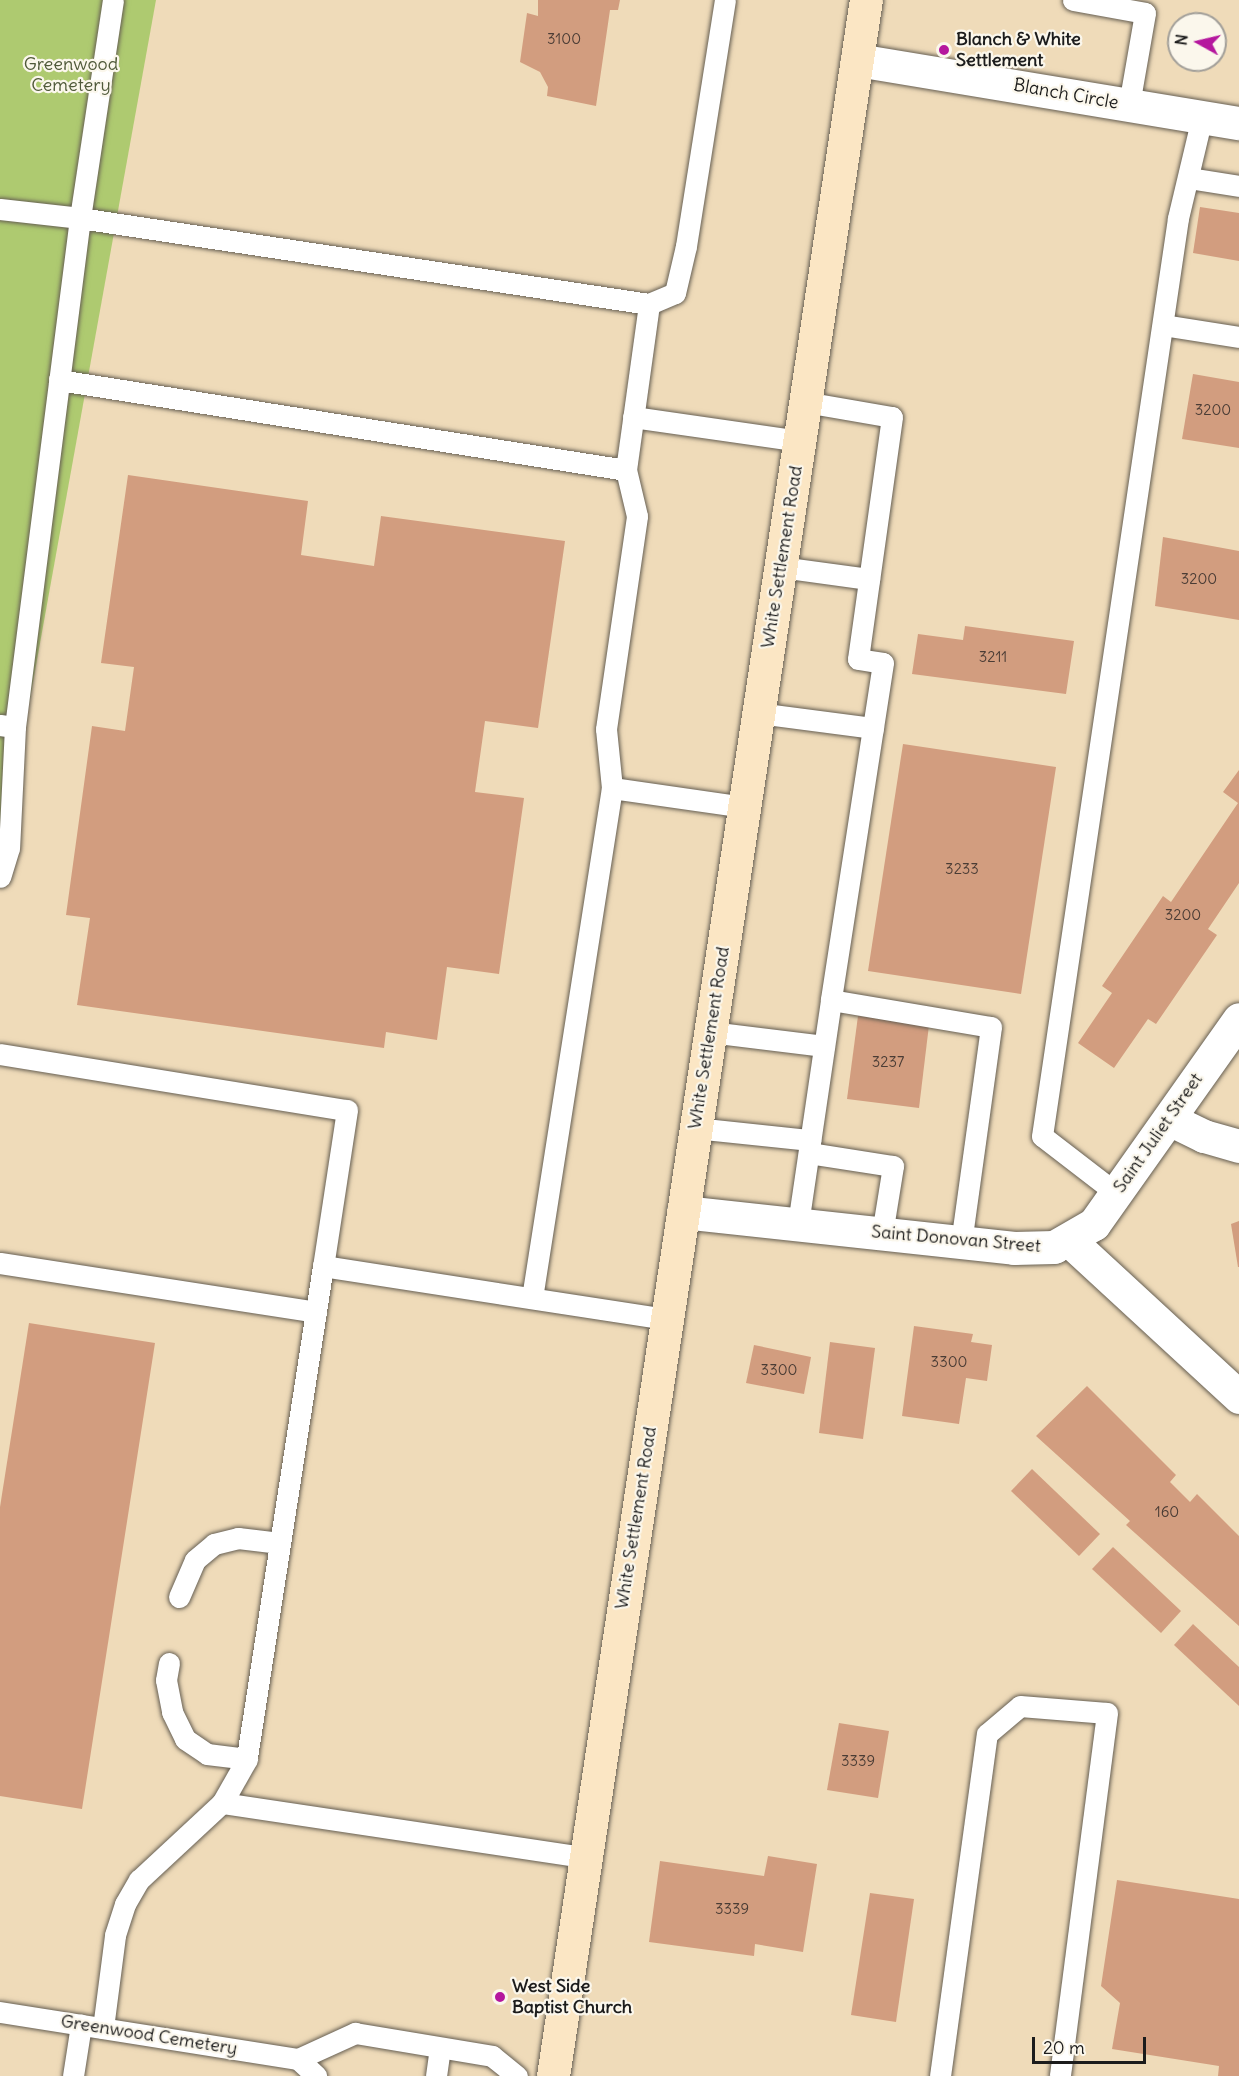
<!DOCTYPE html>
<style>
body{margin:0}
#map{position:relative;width:1239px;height:2076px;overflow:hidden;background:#efdbb9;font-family:Delius,sans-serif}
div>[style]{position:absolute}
.green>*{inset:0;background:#aeca70}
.building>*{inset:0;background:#d29d7f}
.roads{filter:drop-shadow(0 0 2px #665f53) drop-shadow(0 0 2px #665f53)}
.lane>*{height:21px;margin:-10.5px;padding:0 10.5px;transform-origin:10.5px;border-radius:10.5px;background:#fff}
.street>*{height:33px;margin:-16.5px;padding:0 16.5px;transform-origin:16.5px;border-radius:16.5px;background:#fff}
.secondary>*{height:33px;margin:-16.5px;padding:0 16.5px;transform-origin:16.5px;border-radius:16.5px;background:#fbe6c4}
.dots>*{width:16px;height:16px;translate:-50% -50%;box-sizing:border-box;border:3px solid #fbf7ec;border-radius:50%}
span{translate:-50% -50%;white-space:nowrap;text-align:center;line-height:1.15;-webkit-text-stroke:4.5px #fbf7ec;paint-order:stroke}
.number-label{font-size:15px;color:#4a3c35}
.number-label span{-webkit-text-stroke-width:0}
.poi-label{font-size:18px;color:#1c1c1c;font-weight:700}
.left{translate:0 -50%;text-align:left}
.park-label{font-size:18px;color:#4f5939}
.street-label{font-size:18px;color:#1c1c1c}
.north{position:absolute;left:1167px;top:12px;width:60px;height:60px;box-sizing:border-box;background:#fbf7ec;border:2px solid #a29f99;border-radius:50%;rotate:278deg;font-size:16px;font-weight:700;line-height:24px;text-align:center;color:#1c1c1c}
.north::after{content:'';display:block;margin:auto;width:21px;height:27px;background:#b5179e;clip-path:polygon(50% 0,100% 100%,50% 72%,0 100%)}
.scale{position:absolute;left:1032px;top:2037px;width:114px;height:27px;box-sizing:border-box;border:3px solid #1c1c1c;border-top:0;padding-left:8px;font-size:18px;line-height:21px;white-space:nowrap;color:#1c1c1c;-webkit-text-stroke:4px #fbf7ec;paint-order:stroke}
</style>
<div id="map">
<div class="green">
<div style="clip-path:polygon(0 0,156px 0,0 865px)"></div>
</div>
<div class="building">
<div style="clip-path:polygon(538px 0,620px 0,618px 10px,610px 10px,596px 106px,547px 96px,548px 87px,540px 72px,520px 62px,527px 13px,538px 16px)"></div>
<div style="clip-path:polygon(1200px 207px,1239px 213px,1239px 261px,1193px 253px)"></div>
<div style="clip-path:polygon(1193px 374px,1239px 382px,1239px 448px,1182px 439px)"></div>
<div style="clip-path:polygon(128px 475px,308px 501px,301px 555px,374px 566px,381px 516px,565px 541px,538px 728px,485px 721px,475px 792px,524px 798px,499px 974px,447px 967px,437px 1040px,386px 1032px,384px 1048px,77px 1005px,90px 918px,66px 915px,92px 726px,125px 731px,134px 667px,101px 663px)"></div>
<div style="clip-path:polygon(1163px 537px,1239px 551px,1239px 620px,1155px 606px)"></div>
<div style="clip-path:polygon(965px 626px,1074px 641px,1066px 694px,912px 674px,918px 634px,963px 640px)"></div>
<div style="clip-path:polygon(903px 744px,1056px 767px,1021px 994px,868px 971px)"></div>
<div style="clip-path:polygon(1239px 770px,1239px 883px,1208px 929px,1217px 935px,1156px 1024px,1148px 1019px,1114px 1068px,1078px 1043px,1112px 993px,1102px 986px,1163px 896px,1171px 902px,1238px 803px,1223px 792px)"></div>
<div style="clip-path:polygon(858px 1016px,929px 1025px,919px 1108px,847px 1099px)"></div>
<div style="clip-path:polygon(1239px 1221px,1239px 1267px,1238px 1267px,1231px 1224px)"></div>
<div style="clip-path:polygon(29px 1323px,155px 1343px,82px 1809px,0 1796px,0 1507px)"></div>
<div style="clip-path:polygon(914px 1326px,973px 1334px,971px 1342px,992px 1345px,987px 1381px,966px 1378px,959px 1424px,902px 1416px)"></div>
<div style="clip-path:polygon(830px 1342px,875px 1348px,863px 1439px,819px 1433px)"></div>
<div style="clip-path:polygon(754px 1345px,811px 1357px,804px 1394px,746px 1383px)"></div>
<div style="clip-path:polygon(1087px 1386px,1176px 1475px,1170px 1482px,1190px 1502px,1197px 1494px,1239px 1536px,1239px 1626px,1126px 1525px,1130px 1521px,1036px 1436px)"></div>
<div style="clip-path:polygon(1032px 1469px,1100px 1534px,1079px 1556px,1011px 1491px)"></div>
<div style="clip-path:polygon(1113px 1547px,1181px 1611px,1161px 1633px,1092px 1569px)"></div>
<div style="clip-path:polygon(1193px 1624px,1239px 1667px,1239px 1706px,1174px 1645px)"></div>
<div style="clip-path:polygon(839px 1723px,889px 1731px,878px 1798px,827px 1790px)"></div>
<div style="clip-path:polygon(768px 1856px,817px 1864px,803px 1952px,755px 1944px,754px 1956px,649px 1942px,660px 1861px,764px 1876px)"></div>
<div style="clip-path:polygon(1117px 1880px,1239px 1899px,1239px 2076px,1218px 2076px,1219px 2066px,1112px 2049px,1120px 2003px,1101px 1986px)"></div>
<div style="clip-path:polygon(870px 1893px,914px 1899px,896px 2022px,851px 2015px)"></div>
</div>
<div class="roads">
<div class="lane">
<div style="left:1073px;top:0;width:73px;rotate:10.2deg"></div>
<div style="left:1145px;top:13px;width:93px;rotate:99.9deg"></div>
<div style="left:1189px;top:178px;width:51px;rotate:9.1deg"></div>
<div style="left:0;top:209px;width:81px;rotate:6.4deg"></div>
<div style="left:80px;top:218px;width:513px;rotate:97.28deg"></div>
<div style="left:649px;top:304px;width:28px;rotate:-23deg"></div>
<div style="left:675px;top:293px;width:48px;rotate:-76.8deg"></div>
<div style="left:686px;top:246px;width:249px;rotate:-81deg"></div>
<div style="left:1163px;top:325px;width:77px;rotate:9deg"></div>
<div style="left:59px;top:380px;width:574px;rotate:9.02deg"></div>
<div style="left:626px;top:470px;width:168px;rotate:-82.1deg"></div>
<div style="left:649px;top:304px;width:575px;rotate:-171.41deg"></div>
<div style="left:80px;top:218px;width:220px;rotate:-81.4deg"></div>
<div style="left:805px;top:402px;width:88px;rotate:9.8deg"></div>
<div style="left:892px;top:417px;width:244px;rotate:98deg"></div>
<div style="left:858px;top:659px;width:25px;rotate:9deg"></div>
<div style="left:883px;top:663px;width:341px;rotate:98.8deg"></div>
<div style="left:831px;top:1000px;width:162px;rotate:9.6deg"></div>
<div style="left:991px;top:1027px;width:217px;rotate:97.9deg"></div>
<div style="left:633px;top:417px;width:168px;rotate:8.2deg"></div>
<div style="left:781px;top:567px;width:89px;rotate:7.8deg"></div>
<div style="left:758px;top:713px;width:116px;rotate:7.4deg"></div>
<div style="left:0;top:725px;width:15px;rotate:8deg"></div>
<div style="left:15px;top:727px;width:121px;rotate:92.8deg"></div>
<div style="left:9px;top:848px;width:30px;rotate:107deg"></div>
<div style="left:612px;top:788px;width:133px;rotate:8.2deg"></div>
<div style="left:710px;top:1032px;width:115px;rotate:7deg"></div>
<div style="left:0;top:1054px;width:351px;rotate:9.2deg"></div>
<div style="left:347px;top:1110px;width:158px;rotate:98.7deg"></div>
<div style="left:323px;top:1266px;width:348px;rotate:8.8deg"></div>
<div style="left:695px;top:1128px;width:116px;rotate:6deg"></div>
<div style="left:809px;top:1153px;width:85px;rotate:8.8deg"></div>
<div style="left:893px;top:1166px;width:69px;rotate:99.2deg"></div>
<div style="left:1116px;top:1193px;width:93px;rotate:-142.4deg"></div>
<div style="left:1042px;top:1136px;width:928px;rotate:-81.57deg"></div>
<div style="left:1178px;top:218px;width:104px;rotate:-76.6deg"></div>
<div style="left:798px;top:1224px;width:226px;rotate:-81.6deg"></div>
<div style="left:0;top:1263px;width:320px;rotate:8.8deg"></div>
<div style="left:323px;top:1266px;width:499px;rotate:98.8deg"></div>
<div style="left:247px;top:1759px;width:51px;rotate:119.6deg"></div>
<div style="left:222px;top:1803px;width:367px;rotate:8.5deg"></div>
<div style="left:532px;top:1298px;width:516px;rotate:-81.09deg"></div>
<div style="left:612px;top:788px;width:59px;rotate:-95.8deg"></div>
<div style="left:606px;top:729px;width:215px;rotate:-81.7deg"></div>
<div style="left:637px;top:516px;width:47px;rotate:-103.4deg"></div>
<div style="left:179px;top:1597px;width:40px;rotate:-66.6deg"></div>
<div style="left:195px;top:1560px;width:25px;rotate:-40deg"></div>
<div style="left:214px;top:1544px;width:25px;rotate:-14deg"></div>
<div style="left:238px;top:1538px;width:42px;rotate:6.8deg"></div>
<div style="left:169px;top:1663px;width:17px;rotate:100deg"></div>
<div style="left:166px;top:1680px;width:33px;rotate:79deg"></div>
<div style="left:172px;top:1712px;width:30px;rotate:64deg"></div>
<div style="left:185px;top:1739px;width:27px;rotate:34deg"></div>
<div style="left:207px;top:1754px;width:40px;rotate:7.1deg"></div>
<div style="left:0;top:2012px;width:302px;rotate:9deg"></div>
<div style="left:298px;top:2059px;width:63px;rotate:-24.5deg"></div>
<div style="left:355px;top:2033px;width:139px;rotate:9.5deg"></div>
<div style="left:492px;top:2056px;width:32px;rotate:39deg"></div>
<div style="left:103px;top:2028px;width:94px;rotate:-82.6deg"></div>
<div style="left:115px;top:1935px;width:33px;rotate:-72deg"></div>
<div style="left:125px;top:1904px;width:28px;rotate:-60deg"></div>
<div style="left:139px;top:1880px;width:113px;rotate:-42.9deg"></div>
<div style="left:298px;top:2059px;width:25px;rotate:43deg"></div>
<div style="left:73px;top:2076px;width:52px;rotate:-81.1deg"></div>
<div style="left:436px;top:2076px;width:28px;rotate:-82deg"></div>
<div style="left:940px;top:2076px;width:345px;rotate:-82.2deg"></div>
<div style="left:987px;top:1734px;width:43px;rotate:-40.3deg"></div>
<div style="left:1020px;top:1706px;width:87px;rotate:4.6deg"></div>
<div style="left:1107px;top:1713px;width:366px;rotate:97.4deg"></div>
</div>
<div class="street">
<div style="left:857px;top:60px;width:387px;rotate:9.4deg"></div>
<div style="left:1169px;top:1119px;width:39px;rotate:26deg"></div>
<div style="left:1204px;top:1136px;width:36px;rotate:16deg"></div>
<div style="left:683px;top:1212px;width:333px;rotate:6.2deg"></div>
<div style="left:1014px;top:1248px;width:40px;rotate:-1.4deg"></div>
<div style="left:1054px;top:1247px;width:46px;rotate:-29.9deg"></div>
<div style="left:1094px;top:1224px;width:251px;rotate:-54.7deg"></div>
<div style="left:1070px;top:1241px;width:230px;rotate:42.7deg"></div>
</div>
<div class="secondary">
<div style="left:553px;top:2076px;width:2099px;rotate:-81.43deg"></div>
</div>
</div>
<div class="dots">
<div style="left:944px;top:50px;background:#b5179e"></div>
<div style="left:500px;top:1997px;background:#b5179e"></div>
</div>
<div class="number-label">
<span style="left:564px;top:39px">3100</span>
<span style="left:1213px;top:410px">3200</span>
<span style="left:1199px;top:579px">3200</span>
<span style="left:993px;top:657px">3211</span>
<span style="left:962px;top:869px">3233</span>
<span style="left:1183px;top:915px">3200</span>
<span style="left:888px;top:1062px">3237</span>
<span style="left:949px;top:1362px">3300</span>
<span style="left:779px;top:1370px">3300</span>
<span style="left:1167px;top:1512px">160</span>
<span style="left:858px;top:1761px">3339</span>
<span style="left:732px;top:1909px">3339</span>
</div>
<div class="poi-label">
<span class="left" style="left:956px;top:50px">Blanch &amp; White<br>Settlement</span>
<span class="left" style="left:512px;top:1997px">West Side<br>Baptist Church</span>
</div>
<div class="park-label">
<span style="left:71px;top:75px">Greenwood<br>Cemetery</span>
</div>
<div class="street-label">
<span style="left:1066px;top:94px;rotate:10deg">Blanch Circle</span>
<span style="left:782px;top:557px;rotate:-81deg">White Settlement Road</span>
<span style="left:709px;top:1038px;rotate:-81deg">White Settlement Road</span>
<span style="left:1158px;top:1133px;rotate:-55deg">Saint Juliet Street</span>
<span style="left:956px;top:1239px;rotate:5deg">Saint Donovan Street</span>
<span style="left:636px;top:1518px;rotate:-81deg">White Settlement Road</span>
<span style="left:149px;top:2035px;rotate:9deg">Greenwood Cemetery</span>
</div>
<div class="north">N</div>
<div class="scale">20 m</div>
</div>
